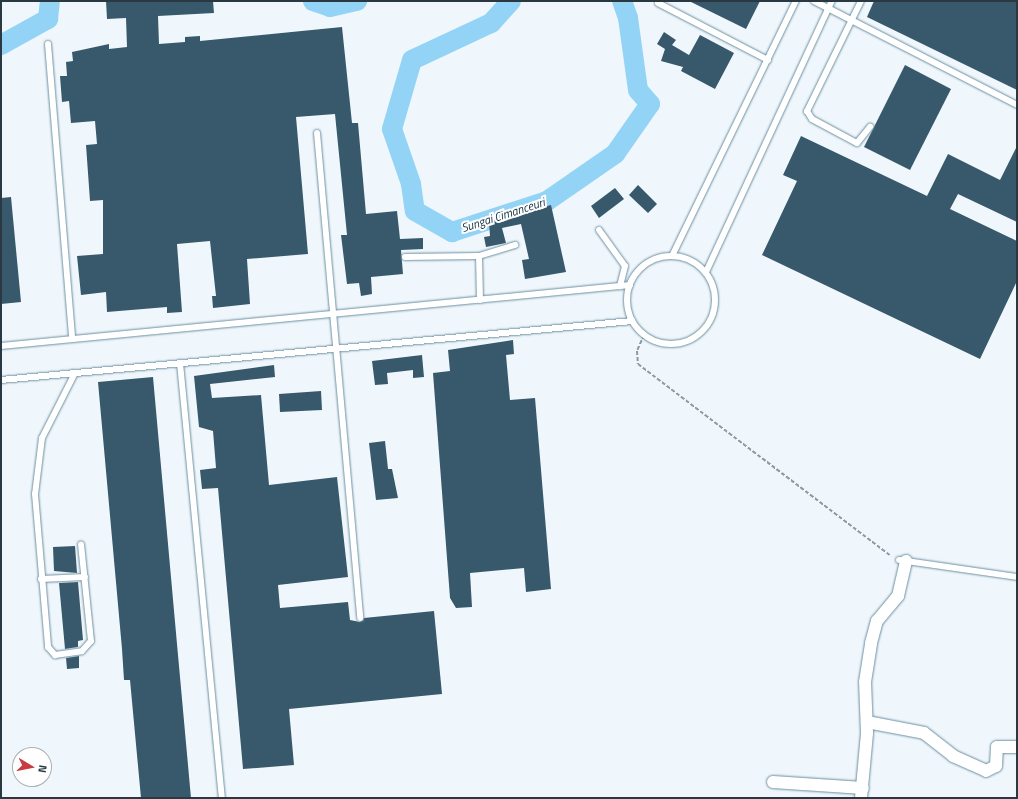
<!DOCTYPE html>
<style>
body{margin:0}
#map{position:relative;width:1018px;height:799px;overflow:hidden;background:#f0f7fc;font-family:"Titillium Web",sans-serif}
div>[style]{position:absolute}
.river>*{height:20px;margin:-10px;padding:0 10px;transform-origin:10px;border-radius:10px;background:#93d4f6}
.building>*{inset:0;background:#37596b}
.path>*{height:2px;margin-top:-1px;transform-origin:0;background:repeating-linear-gradient(90deg,#8e99a0 0 4px,transparent 0 6px)}
.roads{filter:drop-shadow(0 0 1px #6b8fa2) drop-shadow(0 0 1px #6b8fa2)}
.service>*{height:6px;margin:-3px;padding:0 3px;transform-origin:3px;border-radius:3px;background:#fff}
.service>.ring{margin:-3px;padding:0;box-sizing:content-box;background:none;border:6px solid #fff;border-radius:50%}
.minor>*{height:12px;margin:-6px;padding:0 6px;transform-origin:6px;border-radius:6px;background:#fff}
span{translate:-50% -50%;white-space:nowrap;text-align:center;line-height:1.15;-webkit-text-stroke:4px #fff;paint-order:stroke}
.water-label{font-size:12px;color:#133240;font-style:italic}
.frame{position:absolute;inset:0;border:2px solid #2a3941;pointer-events:none}
.north{position:absolute;left:12px;top:747px;width:40px;height:40px;box-sizing:border-box;background:#fff;border:1px solid #aab0b3;border-radius:50%;rotate:100deg;font-size:11px;font-weight:700;line-height:16px;text-align:center;color:#2a3941}
.north::after{content:'';display:block;margin:auto;width:14px;height:18px;background:#c93a41;clip-path:polygon(50% 0,100% 100%,50% 72%,0 100%)}
</style>
<div id="map">
<div class="river">
<div style="left:313px;top:1px;width:18px;rotate:19deg"></div>
<div style="left:330px;top:7px;width:28px;rotate:-13deg"></div>
<div style="left:511px;top:1px;width:30px;rotate:132deg"></div>
<div style="left:491px;top:23px;width:87px;rotate:154.9deg"></div>
<div style="left:412px;top:60px;width:72px;rotate:106.2deg"></div>
<div style="left:392px;top:129px;width:58px;rotate:70.9deg"></div>
<div style="left:411px;top:184px;width:27px;rotate:82deg"></div>
<div style="left:415px;top:211px;width:43px;rotate:29.6deg"></div>
<div style="left:452px;top:232px;width:100px;rotate:-18.1deg"></div>
<div style="left:547px;top:201px;width:83px;rotate:-34.7deg"></div>
<div style="left:615px;top:154px;width:61px;rotate:-55deg"></div>
<div style="left:650px;top:104px;width:18px;rotate:-131deg"></div>
<div style="left:638px;top:90px;width:73px;rotate:-97.9deg"></div>
<div style="left:628px;top:18px;width:18px;rotate:-109deg"></div>
<div style="left:1px;top:45px;width:54px;rotate:-29deg"></div>
<div style="left:48px;top:19px;width:18px;rotate:-84deg"></div>
</div>
<div class="building">
<div style="clip-path:polygon(106px 1px,213px 1px,214px 13px,158px 16px,159px 44px,185px 42px,185px 37px,200px 36px,200px 41px,342px 27px,352px 123px,358px 123px,366px 214px,397px 211px,400px 239px,423px 238px,423px 249px,401px 250px,403px 274px,371px 277px,372px 294px,361px 296px,359px 283px,347px 284px,341px 235px,347px 235px,335px 114px,296px 117px,308px 254px,247px 259px,250px 304px,213px 308px,212px 296px,216px 296px,210px 241px,177px 244px,182px 312px,167px 313px,167px 307px,107px 312px,106px 292px,81px 295px,77px 256px,103px 254px,103px 200px,90px 201px,86px 145px,97px 144px,95px 121px,71px 123px,69px 101px,62px 102px,60px 76px,67px 76px,66px 62px,73px 61px,72px 52px,109px 44px,109px 49px,127px 47px,126px 18px,107px 19px)"></div>
<div style="clip-path:polygon(689px 1px,760px 1px,746px 29px)"></div>
<div style="clip-path:polygon(874px 1px,1017px 1px,1017px 90px,867px 17px)"></div>
<div style="clip-path:polygon(664px 32px,676px 40px,672px 45px,689px 55px,700px 35px,734px 53px,715px 89px,681px 71px,683px 67px,661px 61px,665px 49px,657px 44px)"></div>
<div style="clip-path:polygon(905px 65px,951px 89px,910px 170px,864px 147px)"></div>
<div style="clip-path:polygon(801px 136px,927px 196px,948px 154px,1000px 180px,1017px 146px,1017px 222px,958px 194px,950px 209px,1017px 241px,1017px 281px,980px 359px,762px 255px,797px 181px,783px 175px)"></div>
<div style="clip-path:polygon(638px 185px,657px 204px,648px 213px,629px 195px)"></div>
<div style="clip-path:polygon(615px 188px,624px 199px,599px 218px,591px 206px)"></div>
<div style="clip-path:polygon(11px 197px,21px 302px,1px 304px,1px 198px)"></div>
<div style="clip-path:polygon(551px 205px,566px 272px,525px 279px,522px 260px,529px 259px,521px 224px,502px 228px,506px 243px,486px 247px,484px 237px,490px 236px,489px 222px)"></div>
<div style="clip-path:polygon(513px 340px,514px 354px,506px 355px,510px 400px,535px 398px,551px 589px,526px 592px,524px 568px,470px 573px,472px 607px,456px 608px,450px 598px,433px 373px,450px 371px,448px 350px)"></div>
<div style="clip-path:polygon(422px 355px,424px 377px,413px 378px,413px 370px,387px 373px,388px 384px,375px 385px,372px 361px)"></div>
<div style="clip-path:polygon(274px 365px,275px 377px,210px 384px,212px 398px,261px 395px,269px 485px,337px 477px,348px 577px,278px 585px,280px 608px,348px 602px,350px 620px,360px 622px,364px 618px,434px 611px,442px 694px,289px 709px,294px 765px,243px 769px,218px 488px,202px 489px,200px 470px,216px 468px,213px 431px,199px 427px,194px 376px)"></div>
<div style="clip-path:polygon(153px 377px,177px 644px,191px 798px,141px 798px,130px 680px,124px 680px,122px 649px,98px 382px)"></div>
<div style="clip-path:polygon(321px 391px,322px 410px,280px 412px,279px 394px)"></div>
<div style="clip-path:polygon(385px 441px,388px 469px,392px 469px,398px 498px,376px 500px,369px 443px)"></div>
<div style="clip-path:polygon(75px 546px,77px 573px,54px 571px,53px 547px)"></div>
<div style="clip-path:polygon(78px 582px,83px 640px,78px 641px,78px 647px,65px 649px,59px 583px)"></div>
<div style="clip-path:polygon(79px 656px,79px 668px,67px 669px,66px 658px)"></div>
</div>
<div class="path">
<div style="left:644px;top:335px;width:17px;rotate:114deg"></div>
<div style="left:637px;top:351px;width:13px;rotate:86deg"></div>
<div style="left:638px;top:364px;width:318px;rotate:37.2deg"></div>
</div>
<div class="roads">
<div class="service">
<div style="left:814px;top:1px;width:228px;rotate:27.1deg"></div>
<div style="left:861px;top:1px;width:123px;rotate:116.1deg"></div>
<div style="left:807px;top:111px;width:9px;rotate:58deg"></div>
<div style="left:812px;top:119px;width:51px;rotate:28.1deg"></div>
<div style="left:857px;top:143px;width:21px;rotate:-51deg"></div>
<div style="left:658px;top:3px;width:124px;rotate:27.4deg"></div>
<div style="left:48px;top:44px;width:296px;rotate:85.3deg"></div>
<div style="left:317px;top:133px;width:487px;rotate:84.9deg"></div>
<div style="left:599px;top:230px;width:44px;rotate:54.2deg"></div>
<div style="left:625px;top:266px;width:21px;rotate:104deg"></div>
<div style="left:479px;top:256px;width:44px;rotate:88.7deg"></div>
<div style="left:672px;top:256px;width:284px;rotate:-64.1deg"></div>
<div class="ring" style="left:627px;top:256px;width:82px;height:82px"></div>
<div style="left:405px;top:257px;width:74px;rotate:-0.8deg"></div>
<div style="left:479px;top:256px;width:38px;rotate:-17deg"></div>
<div style="left:706px;top:272px;width:299px;rotate:-65.1deg"></div>
<div style="left:1px;top:346px;width:632px;rotate:-5.54deg"></div>
<div style="left:180px;top:363px;width:437px;rotate:84.5deg"></div>
<div style="left:75px;top:373px;width:73px;rotate:116.9deg"></div>
<div style="left:42px;top:438px;width:56px;rotate:97.1deg"></div>
<div style="left:35px;top:494px;width:154px;rotate:85.1deg"></div>
<div style="left:48px;top:647px;width:11px;rotate:49deg"></div>
<div style="left:55px;top:655px;width:27px;rotate:-8deg"></div>
<div style="left:82px;top:651px;width:13px;rotate:-48deg"></div>
<div style="left:91px;top:641px;width:97px;rotate:-95.9deg"></div>
<div style="left:1px;top:380px;width:634px;rotate:-5.34deg"></div>
<div style="left:899px;top:560px;width:119px;rotate:8.2deg"></div>
<div style="left:41px;top:579px;width:44px;rotate:-2.6deg"></div>
</div>
<div class="minor">
<div style="left:867px;top:722px;width:58px;rotate:10.9deg"></div>
<div style="left:924px;top:733px;width:37px;rotate:38deg"></div>
<div style="left:953px;top:756px;width:36px;rotate:24deg"></div>
<div style="left:986px;top:771px;width:11px;rotate:-27deg"></div>
<div style="left:996px;top:766px;width:19px;rotate:-87deg"></div>
<div style="left:997px;top:747px;width:20px"></div>
<div style="left:773px;top:782px;width:90px;rotate:3.8deg"></div>
<div style="left:861px;top:798px;width:65px;rotate:-84.7deg"></div>
<div style="left:867px;top:733px;width:51px;rotate:-92.2deg"></div>
<div style="left:865px;top:682px;width:39px;rotate:-81deg"></div>
<div style="left:871px;top:643px;width:23px;rotate:-75deg"></div>
<div style="left:877px;top:621px;width:33px;rotate:-50deg"></div>
<div style="left:898px;top:596px;width:36px;rotate:-77deg"></div>
</div>
</div>
<div class="water-label">
<span style="left:503px;top:215px;rotate:-18deg">Sungai Cimanceuri</span>
</div>
<div class="frame"></div>
<div class="north">N</div>
</div>
